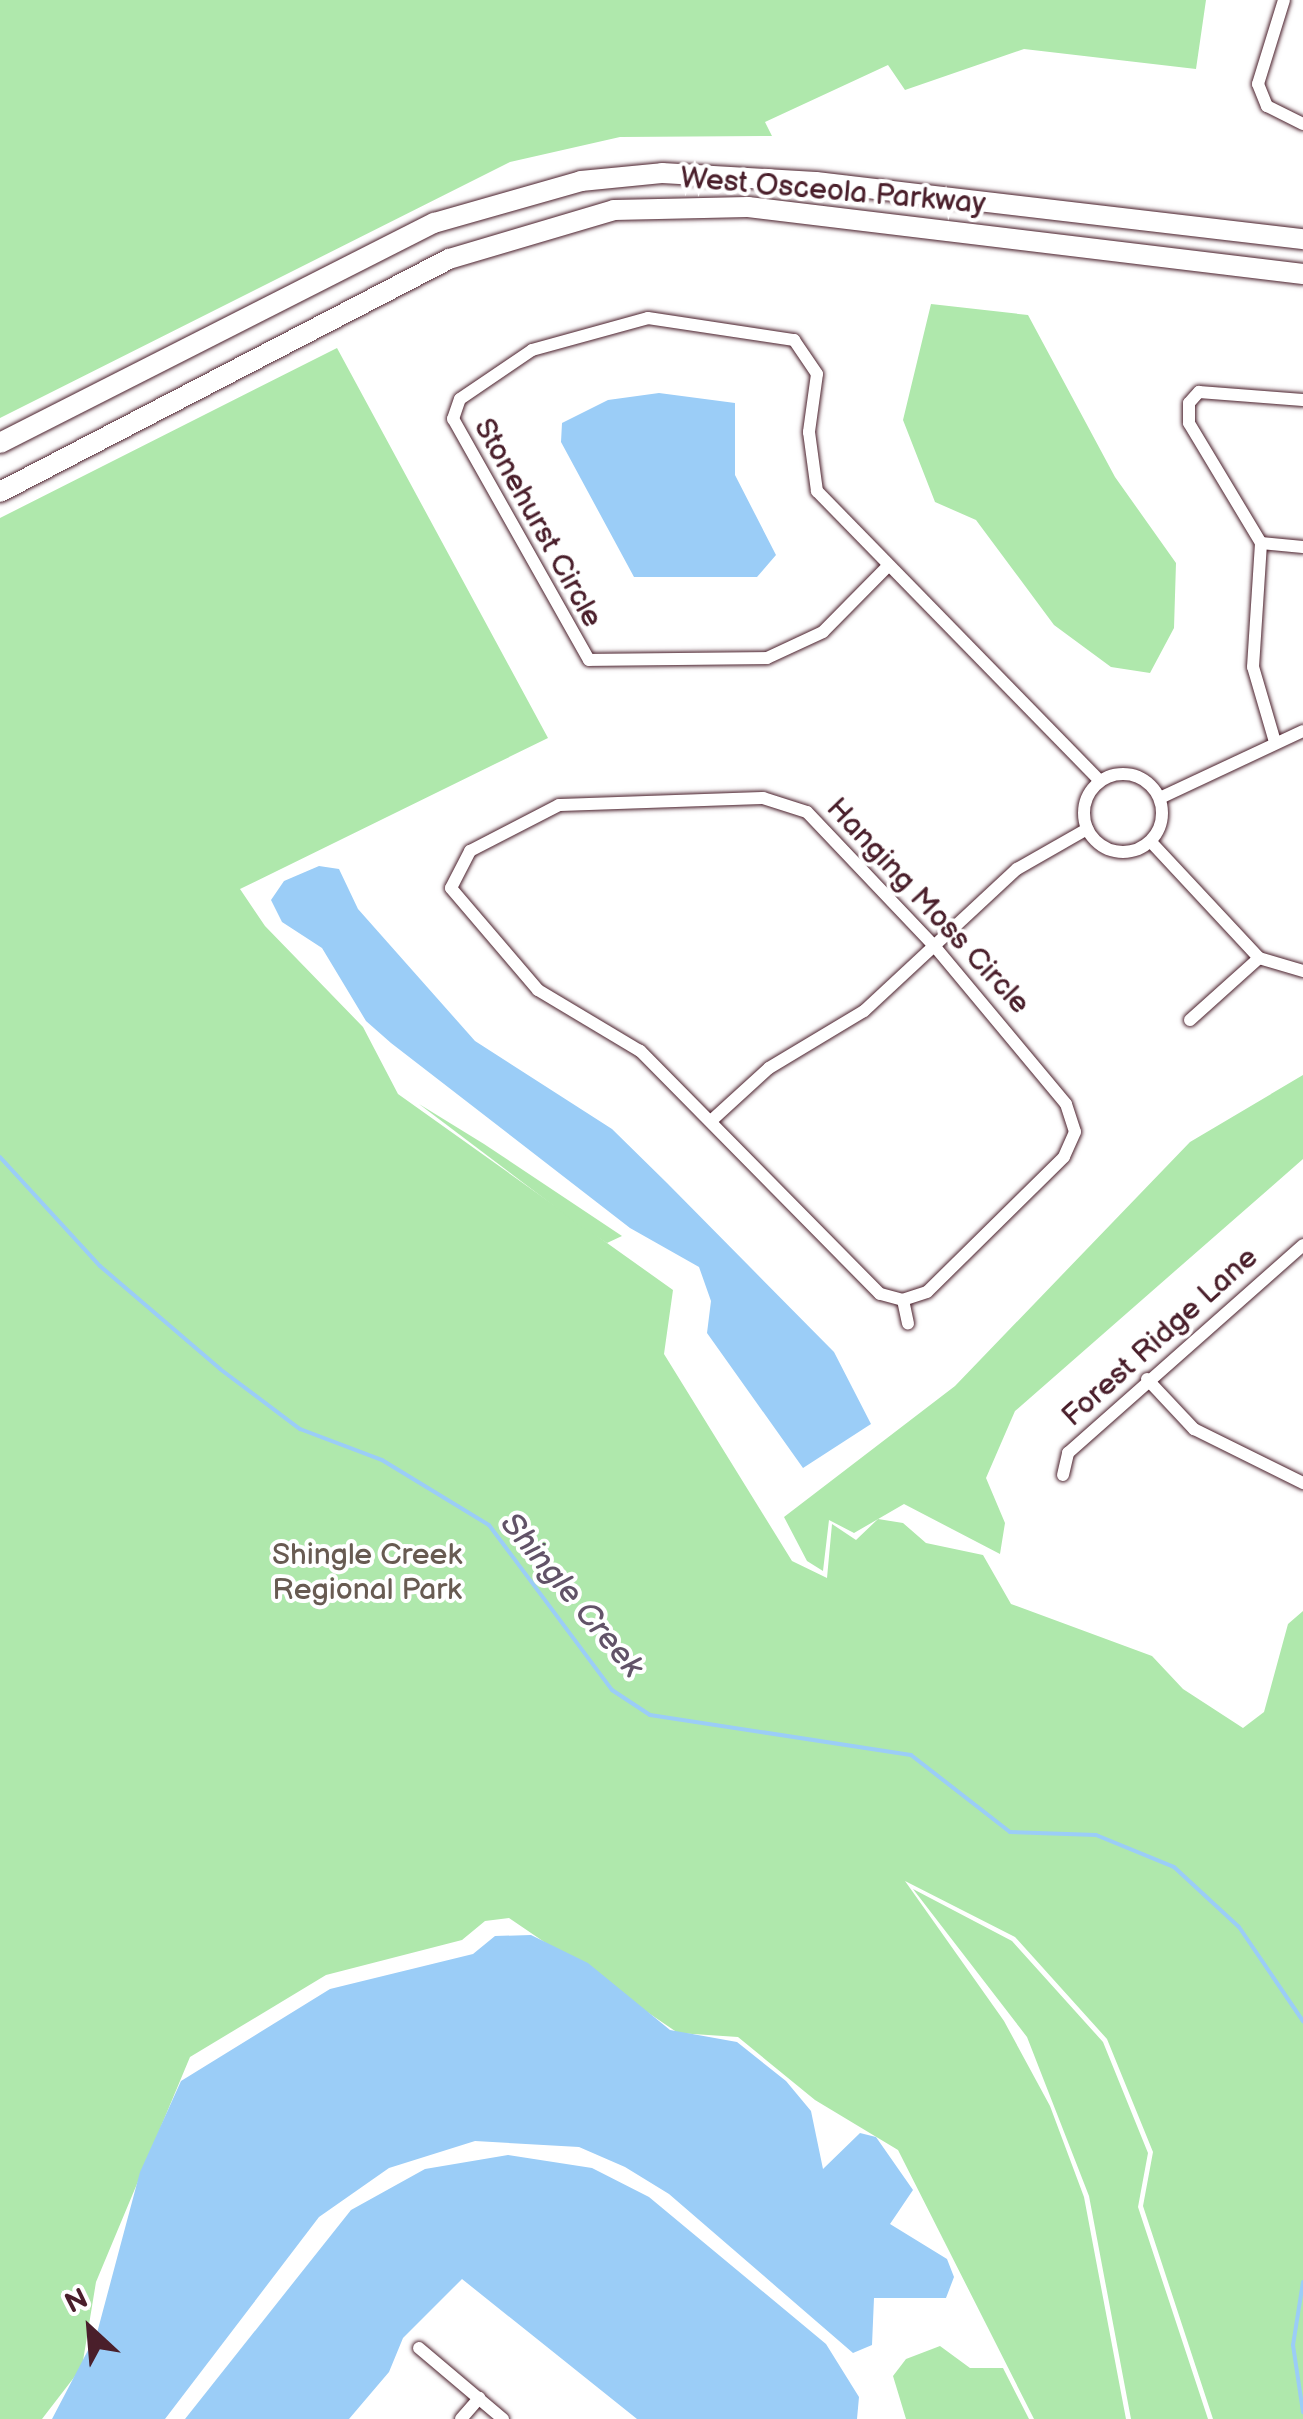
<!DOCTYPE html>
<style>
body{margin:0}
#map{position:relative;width:1303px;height:2419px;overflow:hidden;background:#fff;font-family:"Balsamiq Sans",sans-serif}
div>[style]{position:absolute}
.green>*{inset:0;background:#afe8ac}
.water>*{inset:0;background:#9bcdf7}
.stream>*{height:4px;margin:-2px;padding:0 2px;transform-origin:2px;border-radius:2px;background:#9bcdf7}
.roads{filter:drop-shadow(0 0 2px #4a1f2b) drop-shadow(0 0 2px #4a1f2b)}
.minor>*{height:12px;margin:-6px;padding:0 6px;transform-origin:6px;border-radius:6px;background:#fff}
.minor>.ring{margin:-6px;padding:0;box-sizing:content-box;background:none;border:12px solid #fff;border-radius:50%}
.primary>*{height:20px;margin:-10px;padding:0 10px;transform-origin:10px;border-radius:10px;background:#fff}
span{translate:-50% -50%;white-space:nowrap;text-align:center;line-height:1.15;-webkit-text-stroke:8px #fff;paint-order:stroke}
.street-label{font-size:30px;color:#4a1f2b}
.park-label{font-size:30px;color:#685b52}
.water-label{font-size:32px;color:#625368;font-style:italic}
.north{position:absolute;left:40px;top:2279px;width:100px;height:100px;-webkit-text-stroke:8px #fff;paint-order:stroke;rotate:334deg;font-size:28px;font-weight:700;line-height:40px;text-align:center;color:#4a1f2b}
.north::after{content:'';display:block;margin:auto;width:35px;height:45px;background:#4a1f2b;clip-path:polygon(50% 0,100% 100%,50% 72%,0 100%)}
</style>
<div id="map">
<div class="green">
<div style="clip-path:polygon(0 0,1206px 0,1196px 69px,1024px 49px,905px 90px,888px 65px,765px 122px,772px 136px,620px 137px,510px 162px,0 418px)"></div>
<div style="clip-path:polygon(931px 304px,1028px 315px,1115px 477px,1176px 563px,1174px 628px,1150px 673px,1111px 667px,1054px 625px,976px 520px,935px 502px,903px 420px)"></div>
<div style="clip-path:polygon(337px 348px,548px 738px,240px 889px,265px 926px,363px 1027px,398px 1094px,673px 1290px,664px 1354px,792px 1561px,827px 1578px,832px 1524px,856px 1540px,878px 1519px,903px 1523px,926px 1543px,983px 1555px,1011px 1604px,1152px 1656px,1183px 1689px,1243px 1728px,1264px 1712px,1288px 1624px,1303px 1611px,1303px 2419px,1213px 2419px,1143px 2206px,1153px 2152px,1107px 2039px,1015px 1937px,905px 1881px,1004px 2021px,1050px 2106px,1084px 2197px,1126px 2419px,1034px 2419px,898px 2150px,815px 2100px,738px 2037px,678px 2033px,509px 1918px,485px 1921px,462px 1940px,326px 1975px,190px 2057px,96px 2282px,82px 2367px,42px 2419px,0 2419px,0 518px)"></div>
<div style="clip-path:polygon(1303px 1075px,1303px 1159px,1015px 1411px,986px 1478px,1005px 1523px,1000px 1554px,904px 1504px,854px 1533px,829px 1520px,823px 1571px,807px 1561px,784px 1517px,955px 1386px,1190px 1142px)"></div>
<div style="clip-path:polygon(419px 1104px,484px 1144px,622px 1236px,607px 1243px,583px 1228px)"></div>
<div style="clip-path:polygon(913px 1889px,1012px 1941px,1103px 2042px,1148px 2153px,1138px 2207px,1208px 2419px,1131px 2419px,1089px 2196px,1027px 2037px)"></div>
<div style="clip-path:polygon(940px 2346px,970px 2368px,1003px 2368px,1029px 2419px,906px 2419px,893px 2376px,906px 2359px)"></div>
</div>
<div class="water">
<div style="clip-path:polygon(659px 393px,735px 403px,735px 475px,776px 555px,757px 577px,634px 577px,561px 442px,562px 423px,608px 400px)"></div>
<div style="clip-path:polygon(319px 866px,339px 869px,358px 909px,475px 1041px,612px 1129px,667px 1183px,834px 1352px,871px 1424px,803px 1468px,707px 1333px,711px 1301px,699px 1267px,630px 1228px,391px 1043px,366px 1021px,322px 948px,282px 922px,271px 900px,284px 881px)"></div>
<div style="clip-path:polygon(531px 1935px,588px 1963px,670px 2030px,737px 2042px,786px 2081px,811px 2111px,823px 2169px,860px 2133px,876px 2137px,913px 2190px,890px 2224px,947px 2259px,954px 2277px,946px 2298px,874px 2298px,872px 2345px,853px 2353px,669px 2194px,625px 2167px,579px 2147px,475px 2141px,389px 2168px,319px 2217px,165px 2419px,52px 2419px,97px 2333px,140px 2172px,181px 2081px,330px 1989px,473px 1954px,495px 1936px)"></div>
<div style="clip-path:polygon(508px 2155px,592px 2168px,649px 2197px,826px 2344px,859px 2397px,857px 2419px,637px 2419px,462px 2279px,403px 2338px,389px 2372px,349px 2419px,185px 2419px,351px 2210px,425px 2169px)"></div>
</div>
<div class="stream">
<div style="left:0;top:1157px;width:148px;rotate:47.5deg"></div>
<div style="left:100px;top:1266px;width:158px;rotate:40.6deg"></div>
<div style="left:220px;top:1369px;width:100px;rotate:36.9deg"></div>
<div style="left:300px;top:1429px;width:88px;rotate:20.7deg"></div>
<div style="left:382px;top:1460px;width:125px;rotate:31.3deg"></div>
<div style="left:489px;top:1525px;width:206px;rotate:53.3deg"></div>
<div style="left:612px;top:1690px;width:45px;rotate:33.3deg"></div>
<div style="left:650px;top:1715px;width:264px;rotate:8.7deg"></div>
<div style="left:911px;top:1755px;width:125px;rotate:37.9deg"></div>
<div style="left:1010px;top:1832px;width:86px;rotate:2deg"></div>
<div style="left:1096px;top:1835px;width:84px;rotate:22.3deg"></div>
<div style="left:1174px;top:1867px;width:88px;rotate:42.7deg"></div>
<div style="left:1239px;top:1927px;width:114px;rotate:55.8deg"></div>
<div style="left:1303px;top:2282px;width:64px;rotate:99deg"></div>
<div style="left:1293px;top:2345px;width:68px;rotate:81.5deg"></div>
</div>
<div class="roads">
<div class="minor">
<div style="left:1284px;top:0;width:88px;rotate:107.2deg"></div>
<div style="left:1258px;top:84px;width:24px;rotate:68deg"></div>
<div style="left:1267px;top:106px;width:40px;rotate:26.6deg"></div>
<div style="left:1261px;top:543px;width:42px;rotate:5.4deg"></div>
<div style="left:887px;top:567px;width:91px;rotate:134.6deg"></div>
<div style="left:823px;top:632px;width:62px;rotate:155.1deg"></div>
<div style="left:767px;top:658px;width:178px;rotate:179.4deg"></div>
<div style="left:589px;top:660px;width:277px;rotate:-119.4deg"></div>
<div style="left:453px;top:419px;width:21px;rotate:-71deg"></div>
<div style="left:460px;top:399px;width:87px;rotate:-34.2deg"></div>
<div style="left:532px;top:350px;width:120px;rotate:-15.4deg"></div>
<div style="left:648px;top:318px;width:148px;rotate:8.6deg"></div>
<div style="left:794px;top:340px;width:41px;rotate:55.9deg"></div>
<div style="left:817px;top:374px;width:59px;rotate:97.9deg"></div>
<div style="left:809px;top:432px;width:60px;rotate:82.3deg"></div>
<div style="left:817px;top:491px;width:405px;rotate:45.7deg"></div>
<div style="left:1275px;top:742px;width:78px;rotate:-106.3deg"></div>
<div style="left:1253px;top:667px;width:124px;rotate:-86.3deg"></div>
<div style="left:1261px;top:543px;width:140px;rotate:-121deg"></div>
<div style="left:1189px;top:423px;width:20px;rotate:-90deg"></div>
<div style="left:1189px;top:403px;width:15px;rotate:-48deg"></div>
<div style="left:1199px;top:392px;width:104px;rotate:4.4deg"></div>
<div class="ring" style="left:1084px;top:774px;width:66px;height:66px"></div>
<div style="left:763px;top:798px;width:46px;rotate:17.7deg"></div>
<div style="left:807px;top:812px;width:187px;rotate:46.5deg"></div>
<div style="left:936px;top:948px;width:203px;rotate:50.2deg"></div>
<div style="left:1066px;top:1104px;width:29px;rotate:72deg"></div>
<div style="left:1075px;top:1132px;width:27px;rotate:114deg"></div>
<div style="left:1064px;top:1157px;width:192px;rotate:135.4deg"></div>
<div style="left:927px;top:1292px;width:25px;rotate:162deg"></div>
<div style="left:903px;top:1300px;width:24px;rotate:-165deg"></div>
<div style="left:880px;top:1294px;width:342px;rotate:-134.6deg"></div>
<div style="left:640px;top:1051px;width:119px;rotate:-149.1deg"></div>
<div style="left:538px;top:990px;width:134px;rotate:-130.5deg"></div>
<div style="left:451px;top:888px;width:42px;rotate:-62.8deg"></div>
<div style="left:470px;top:851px;width:100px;rotate:-27.3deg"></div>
<div style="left:559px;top:805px;width:204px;rotate:-2deg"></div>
<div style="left:1160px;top:798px;width:158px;rotate:-25.1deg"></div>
<div style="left:1151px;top:842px;width:158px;rotate:47deg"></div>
<div style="left:1259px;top:958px;width:46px;rotate:16.5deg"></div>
<div style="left:1190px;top:1020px;width:93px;rotate:-41.9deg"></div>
<div style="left:712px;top:1120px;width:77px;rotate:-42.4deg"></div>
<div style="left:769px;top:1068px;width:111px;rotate:-31deg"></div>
<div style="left:864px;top:1011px;width:209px;rotate:-42.9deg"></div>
<div style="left:1017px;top:869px;width:81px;rotate:-29.7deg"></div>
<div style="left:903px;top:1300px;width:24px;rotate:78deg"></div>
<div style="left:1147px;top:1379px;width:69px;rotate:46.8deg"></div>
<div style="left:1194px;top:1429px;width:122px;rotate:26.4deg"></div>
<div style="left:1063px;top:1475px;width:23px;rotate:-77deg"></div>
<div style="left:1068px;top:1453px;width:314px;rotate:-41.5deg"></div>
<div style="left:419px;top:2348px;width:110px;rotate:40.2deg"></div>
<div style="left:461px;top:2419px;width:28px;rotate:-49deg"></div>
</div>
<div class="primary">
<div style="left:0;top:443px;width:487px;rotate:-26.9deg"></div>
<div style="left:434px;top:223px;width:153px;rotate:-15.9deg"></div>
<div style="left:581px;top:181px;width:81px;rotate:-5.6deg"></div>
<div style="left:662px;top:173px;width:154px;rotate:3.3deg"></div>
<div style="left:816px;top:182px;width:490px;rotate:6.7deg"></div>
<div style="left:0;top:492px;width:506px;rotate:-27.43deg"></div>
<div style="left:449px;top:259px;width:172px;rotate:-16.5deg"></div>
<div style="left:614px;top:210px;width:134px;rotate:-1.3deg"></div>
<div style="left:748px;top:207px;width:559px;rotate:6.88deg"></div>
</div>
</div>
<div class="street-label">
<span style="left:833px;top:191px;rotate:5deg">West Osceola Parkway</span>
<span style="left:538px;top:523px;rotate:61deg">Stonehurst Circle</span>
<span style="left:928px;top:906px;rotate:47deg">Hanging Moss Circle</span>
<span style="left:1160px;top:1337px;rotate:-42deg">Forest Ridge Lane</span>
</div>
<div class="park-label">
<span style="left:367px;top:1572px">Shingle Creek<br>Regional Park</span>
</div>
<div class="water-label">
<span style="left:571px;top:1596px;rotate:50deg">Shingle Creek</span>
</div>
<div class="north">N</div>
</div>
